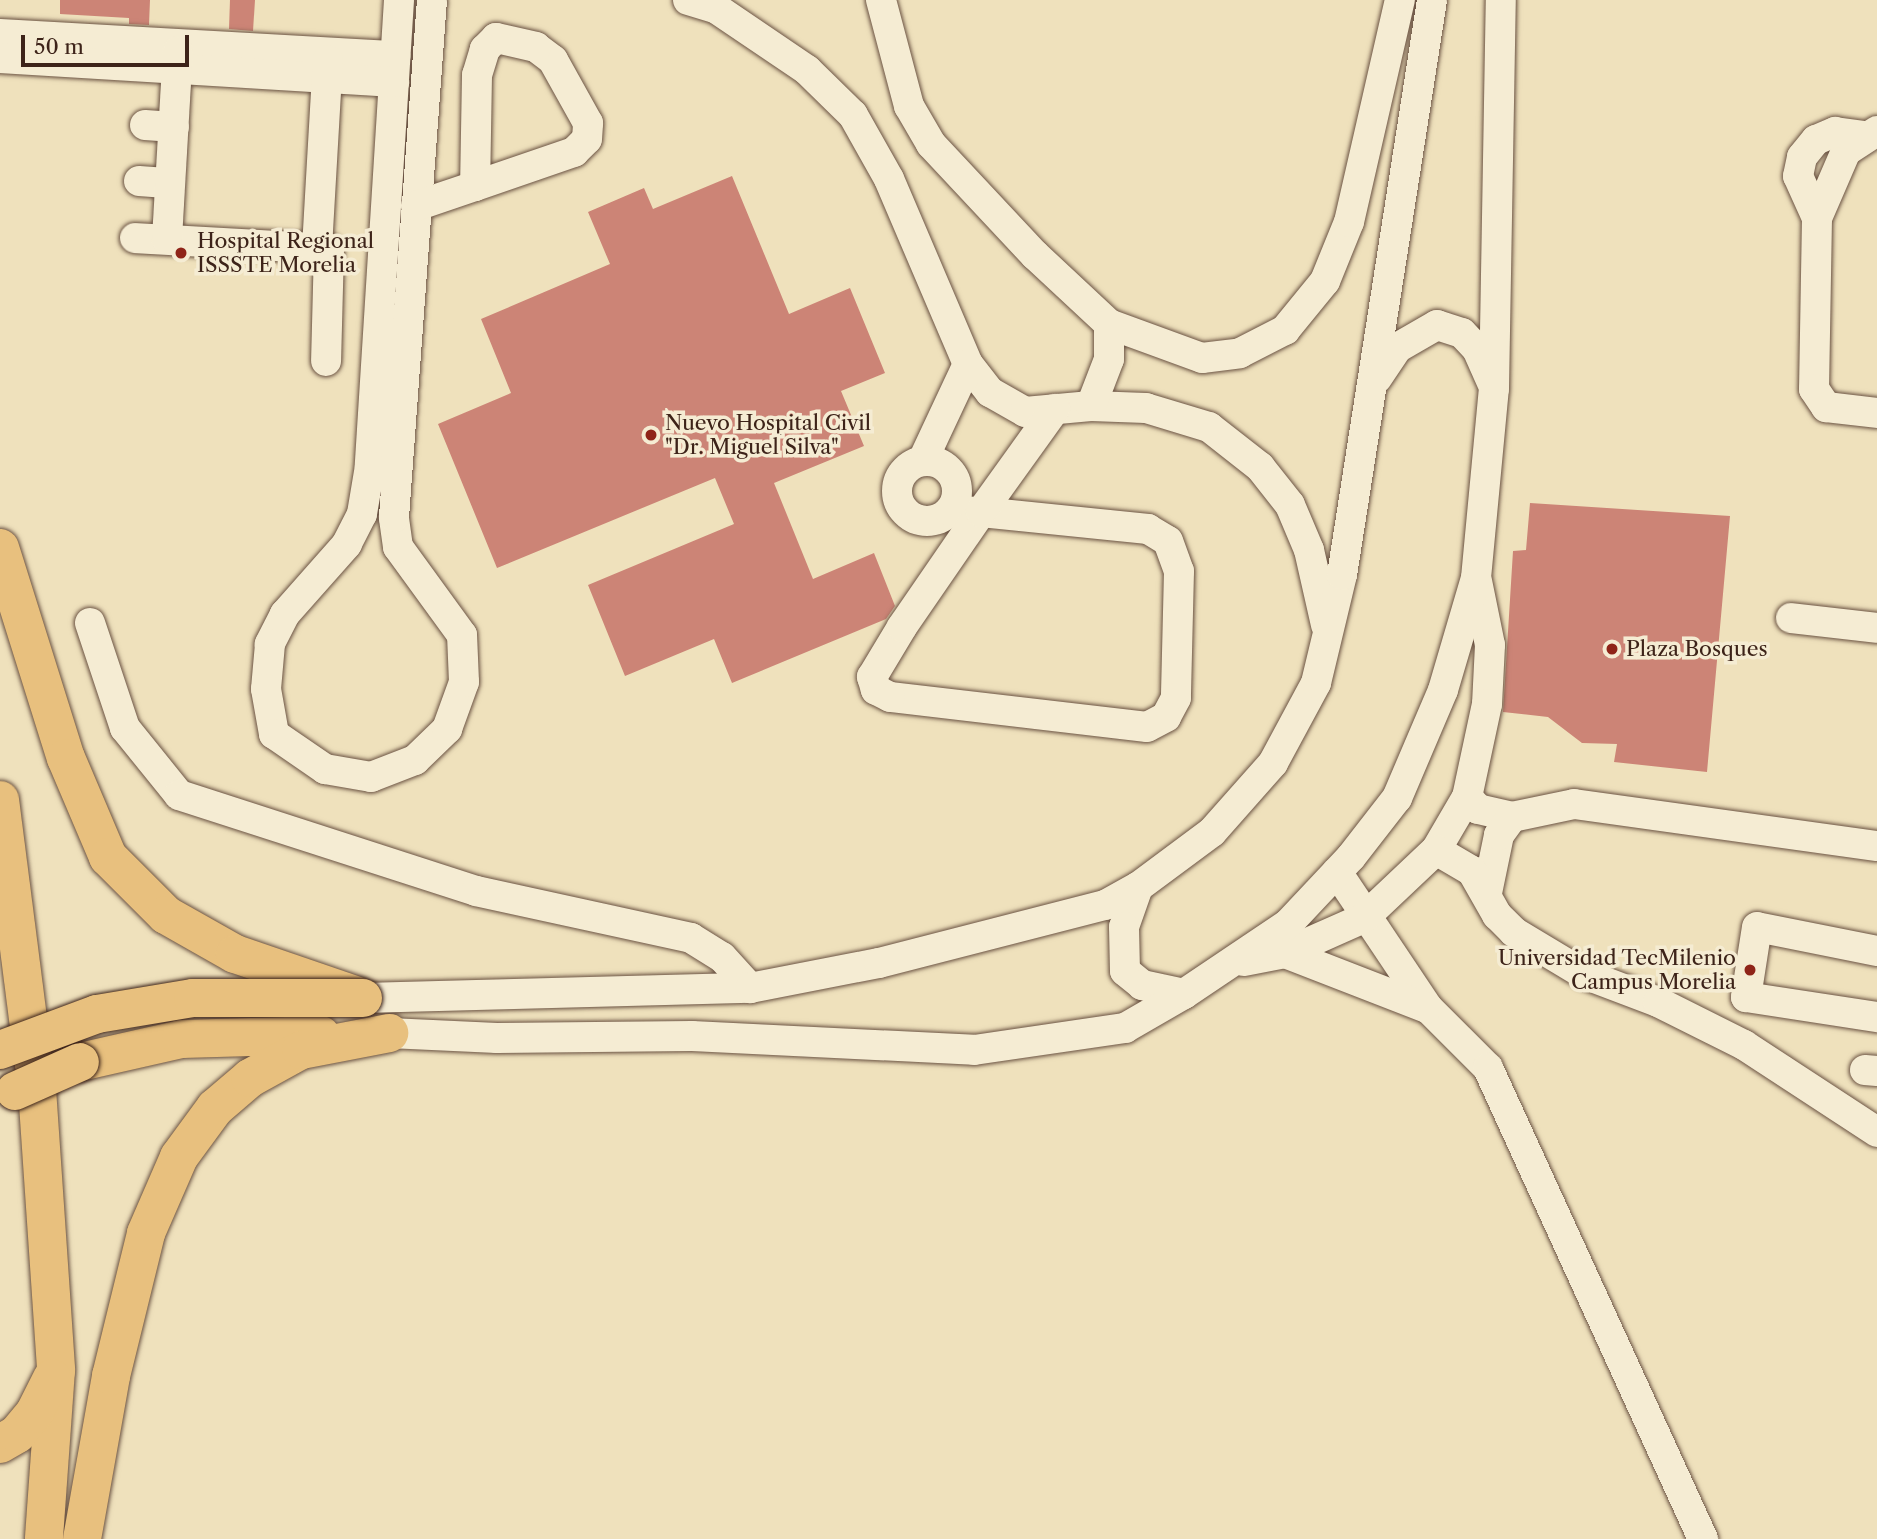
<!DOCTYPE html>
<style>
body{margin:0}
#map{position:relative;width:1877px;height:1539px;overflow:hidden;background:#efe1bc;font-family:"Libre Caslon Text",serif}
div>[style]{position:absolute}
.building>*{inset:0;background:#cc8476}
.roads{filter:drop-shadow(0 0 2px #6a5242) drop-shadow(0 0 2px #6a5242)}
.minor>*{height:30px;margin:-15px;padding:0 15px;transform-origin:15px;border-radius:15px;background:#f5ecd3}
.minor>.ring{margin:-15px;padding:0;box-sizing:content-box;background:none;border:30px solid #f5ecd3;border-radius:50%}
.highway>*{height:38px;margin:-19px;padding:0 19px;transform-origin:19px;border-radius:19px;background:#e8c07e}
.bridges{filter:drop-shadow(0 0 2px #3d2319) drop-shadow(0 0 2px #3d2319)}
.highway-bridge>*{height:38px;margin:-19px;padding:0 19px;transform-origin:19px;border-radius:19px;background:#e8c07e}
.dots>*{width:19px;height:19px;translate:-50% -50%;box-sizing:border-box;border:4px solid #f5ecd3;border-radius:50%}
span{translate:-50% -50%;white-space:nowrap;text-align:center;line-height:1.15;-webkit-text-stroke:7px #f5ecd3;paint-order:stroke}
.poi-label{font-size:21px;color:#3d2319}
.left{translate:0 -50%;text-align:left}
.right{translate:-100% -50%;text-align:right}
.scale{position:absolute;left:21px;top:35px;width:168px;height:32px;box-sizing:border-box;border:4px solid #3d2319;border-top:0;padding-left:9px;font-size:21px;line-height:24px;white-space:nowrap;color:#3d2319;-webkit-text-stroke:5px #f5ecd3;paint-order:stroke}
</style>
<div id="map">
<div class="building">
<div style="clip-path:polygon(60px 0,150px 0,149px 25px,129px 24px,129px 18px,60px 14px)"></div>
<div style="clip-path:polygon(230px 0,255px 0,253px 31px,229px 29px)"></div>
<div style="clip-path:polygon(732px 176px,789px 314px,850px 288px,885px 373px,841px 391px,864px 446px,774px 483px,813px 579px,874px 553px,895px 606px,886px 619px,732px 683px,714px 639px,625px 676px,588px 585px,734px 524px,715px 478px,497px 568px,438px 424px,511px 393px,481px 319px,610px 264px,588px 212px,644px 188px,653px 209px)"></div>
<div style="clip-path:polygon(1530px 503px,1730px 516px,1707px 772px,1614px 762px,1617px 744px,1582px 743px,1548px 717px,1503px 712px,1513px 551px,1526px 550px)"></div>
</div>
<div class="roads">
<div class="minor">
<div style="left:399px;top:0;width:467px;rotate:93.6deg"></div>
<div style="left:370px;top:466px;width:49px;rotate:99.5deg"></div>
<div style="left:362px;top:514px;width:34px;rotate:117deg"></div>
<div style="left:347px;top:544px;width:94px;rotate:131.5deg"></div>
<div style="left:285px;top:614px;width:34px;rotate:117deg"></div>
<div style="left:270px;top:644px;width:45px;rotate:95.1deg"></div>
<div style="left:266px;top:689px;width:46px;rotate:79.9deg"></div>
<div style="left:274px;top:734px;width:62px;rotate:34.5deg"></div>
<div style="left:325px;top:769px;width:47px;rotate:9.9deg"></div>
<div style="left:371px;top:777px;width:47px;rotate:-21.1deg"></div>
<div style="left:415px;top:760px;width:45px;rotate:-44.1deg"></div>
<div style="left:447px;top:729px;width:50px;rotate:-70.1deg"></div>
<div style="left:464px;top:682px;width:47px;rotate:-92.4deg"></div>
<div style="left:462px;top:635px;width:109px;rotate:-126deg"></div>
<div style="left:398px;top:547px;width:30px;rotate:-98deg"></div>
<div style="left:394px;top:517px;width:518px;rotate:-85.8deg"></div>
<div style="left:688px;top:0;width:30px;rotate:17deg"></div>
<div style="left:717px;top:9px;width:109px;rotate:34.1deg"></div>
<div style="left:807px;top:70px;width:64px;rotate:44.4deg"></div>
<div style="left:853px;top:115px;width:73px;rotate:60.6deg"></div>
<div style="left:889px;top:179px;width:201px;rotate:66.9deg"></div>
<div style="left:968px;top:364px;width:36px;rotate:52deg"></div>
<div style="left:990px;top:392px;width:40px;rotate:29.7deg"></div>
<div style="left:1025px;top:412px;width:66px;rotate:-5.2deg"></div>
<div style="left:1091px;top:406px;width:55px;rotate:2.1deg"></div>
<div style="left:1146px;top:408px;width:66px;rotate:16.8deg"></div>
<div style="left:1209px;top:427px;width:65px;rotate:38.1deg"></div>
<div style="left:1260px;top:467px;width:48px;rotate:51.7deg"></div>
<div style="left:1290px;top:505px;width:49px;rotate:67.1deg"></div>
<div style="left:1309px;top:550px;width:77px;rotate:77.2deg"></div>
<div style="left:881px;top:0;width:110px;rotate:75.2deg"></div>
<div style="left:909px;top:106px;width:44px;rotate:59.9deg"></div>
<div style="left:931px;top:144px;width:152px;rotate:46.9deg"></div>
<div style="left:1035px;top:255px;width:101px;rotate:43deg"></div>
<div style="left:1109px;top:324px;width:99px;rotate:20.1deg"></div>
<div style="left:1202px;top:358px;width:38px;rotate:-7deg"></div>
<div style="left:1240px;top:353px;width:51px;rotate:-27.1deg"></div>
<div style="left:1285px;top:330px;width:63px;rotate:-50.8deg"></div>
<div style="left:1325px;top:281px;width:64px;rotate:-67.9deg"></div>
<div style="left:1349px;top:222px;width:228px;rotate:-77.1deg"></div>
<div style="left:0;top:34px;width:396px;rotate:3.2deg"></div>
<div style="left:0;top:58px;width:395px;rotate:3.5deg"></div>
<div style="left:145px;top:125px;width:29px;rotate:4deg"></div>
<div style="left:1877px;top:131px;width:37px;rotate:147deg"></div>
<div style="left:1846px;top:151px;width:73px;rotate:113.4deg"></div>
<div style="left:1817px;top:218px;width:171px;rotate:91deg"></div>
<div style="left:1814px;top:389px;width:22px;rotate:56deg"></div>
<div style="left:1826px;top:407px;width:51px;rotate:6.7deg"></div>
<div style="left:139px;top:181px;width:31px;rotate:4deg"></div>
<div style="left:416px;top:206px;width:62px;rotate:-18.7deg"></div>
<div style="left:475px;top:186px;width:105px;rotate:-19deg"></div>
<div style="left:574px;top:152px;width:18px;rotate:-45deg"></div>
<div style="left:587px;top:139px;width:16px;rotate:-86deg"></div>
<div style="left:588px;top:123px;width:72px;rotate:-119.1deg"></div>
<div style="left:553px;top:60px;width:21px;rotate:-143deg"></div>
<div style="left:536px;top:47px;width:41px;rotate:-167.3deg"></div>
<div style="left:496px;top:38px;width:16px;rotate:135deg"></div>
<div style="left:485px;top:49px;width:27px;rotate:107deg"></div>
<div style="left:477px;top:75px;width:111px;rotate:91deg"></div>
<div style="left:1817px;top:218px;width:46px;rotate:-114.3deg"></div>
<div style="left:1798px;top:176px;width:19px;rotate:-78deg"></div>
<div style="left:1802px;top:157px;width:22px;rotate:-51deg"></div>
<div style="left:1816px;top:140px;width:21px;rotate:-23deg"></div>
<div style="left:1835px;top:132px;width:28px;rotate:8deg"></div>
<div style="left:135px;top:238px;width:194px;rotate:3.2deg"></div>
<div style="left:329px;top:249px;width:112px;rotate:91.5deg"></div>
<div style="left:167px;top:239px;width:188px;rotate:-86.7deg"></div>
<div style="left:317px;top:248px;width:188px;rotate:-86.7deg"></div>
<div style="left:1377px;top:378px;width:36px;rotate:-56deg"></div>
<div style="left:1397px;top:348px;width:46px;rotate:-29.9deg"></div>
<div style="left:1437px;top:325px;width:26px;rotate:18deg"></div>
<div style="left:1462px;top:333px;width:22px;rotate:47deg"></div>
<div style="left:1477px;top:349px;width:36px;rotate:66deg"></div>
<div style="left:1091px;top:406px;width:50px;rotate:-69deg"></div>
<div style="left:1109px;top:359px;width:35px;rotate:-90deg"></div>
<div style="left:923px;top:460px;width:106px;rotate:-64.9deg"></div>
<div class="ring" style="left:897px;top:461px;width:30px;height:30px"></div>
<div style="left:950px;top:511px;width:31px;rotate:2deg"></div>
<div style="left:981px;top:512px;width:168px;rotate:5.8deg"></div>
<div style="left:1148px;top:529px;width:23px;rotate:31deg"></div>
<div style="left:1168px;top:541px;width:32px;rotate:70deg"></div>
<div style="left:1179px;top:571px;width:127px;rotate:91.4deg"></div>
<div style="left:1176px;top:698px;width:21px;rotate:118deg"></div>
<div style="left:1166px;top:717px;width:21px;rotate:152deg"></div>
<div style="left:1147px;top:727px;width:259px;rotate:-173.3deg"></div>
<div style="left:890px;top:697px;width:16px;rotate:-153deg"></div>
<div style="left:876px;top:690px;width:14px;rotate:-107deg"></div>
<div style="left:872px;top:677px;width:58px;rotate:-59deg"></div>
<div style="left:902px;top:627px;width:140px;rotate:-55.5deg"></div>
<div style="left:981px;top:512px;width:127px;rotate:-54.3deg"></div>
<div style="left:1477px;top:581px;width:65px;rotate:78.5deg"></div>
<div style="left:1490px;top:645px;width:59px;rotate:92.9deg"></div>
<div style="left:1487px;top:704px;width:95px;rotate:102.1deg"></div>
<div style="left:1467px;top:797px;width:16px;rotate:47deg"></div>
<div style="left:1478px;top:809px;width:35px;rotate:13deg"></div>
<div style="left:1512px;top:817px;width:63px;rotate:-11.8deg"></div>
<div style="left:1574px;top:804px;width:306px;rotate:7.9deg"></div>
<div style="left:1791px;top:618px;width:87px;rotate:6.6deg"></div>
<div style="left:90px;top:623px;width:111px;rotate:71.6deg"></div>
<div style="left:125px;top:728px;width:86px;rotate:51.1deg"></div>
<div style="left:179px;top:795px;width:312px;rotate:17.9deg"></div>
<div style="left:476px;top:891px;width:220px;rotate:12.3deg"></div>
<div style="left:691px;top:938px;width:36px;rotate:32deg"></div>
<div style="left:722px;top:957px;width:42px;rotate:47.9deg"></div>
<div style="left:1436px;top:850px;width:61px;rotate:-59.7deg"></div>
<div style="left:1337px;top:872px;width:164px;rotate:56.2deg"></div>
<div style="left:1428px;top:1008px;width:85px;rotate:45deg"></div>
<div style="left:1488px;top:1068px;width:518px;rotate:65.46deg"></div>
<div style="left:1138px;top:887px;width:42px;rotate:109.3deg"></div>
<div style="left:1124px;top:927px;width:44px;rotate:88.7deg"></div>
<div style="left:1125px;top:971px;width:22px;rotate:39deg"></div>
<div style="left:1142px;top:985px;width:43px;rotate:12.1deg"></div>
<div style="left:1487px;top:893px;width:59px;rotate:-78.3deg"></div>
<div style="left:1499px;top:835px;width:22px;rotate:-54deg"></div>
<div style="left:1877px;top:951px;width:122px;rotate:-168.7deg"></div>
<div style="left:1757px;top:927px;width:71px;rotate:98.9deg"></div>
<div style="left:1746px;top:997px;width:133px;rotate:8.7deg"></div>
<div style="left:1285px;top:953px;width:152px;rotate:21.2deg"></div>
<div style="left:1244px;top:961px;width:42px;rotate:-11deg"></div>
<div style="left:1285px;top:953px;width:86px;rotate:-23.9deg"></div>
<div style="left:1364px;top:918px;width:99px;rotate:-43.4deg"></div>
<div style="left:1436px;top:850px;width:42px;rotate:30.3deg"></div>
<div style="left:1472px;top:871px;width:51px;rotate:60.4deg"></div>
<div style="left:1497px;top:915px;width:24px;rotate:45deg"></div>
<div style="left:1514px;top:932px;width:82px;rotate:31deg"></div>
<div style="left:1584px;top:974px;width:79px;rotate:20.7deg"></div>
<div style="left:1658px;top:1002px;width:96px;rotate:26.6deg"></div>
<div style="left:1744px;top:1045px;width:159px;rotate:33.2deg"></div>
<div style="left:363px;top:998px;width:387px;rotate:-1.5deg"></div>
<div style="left:750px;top:988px;width:131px;rotate:-11deg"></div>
<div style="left:879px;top:963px;width:233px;rotate:-14.4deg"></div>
<div style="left:1105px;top:905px;width:38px;rotate:-29deg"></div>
<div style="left:1138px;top:887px;width:92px;rotate:-36.6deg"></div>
<div style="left:1212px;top:832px;width:92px;rotate:-48.5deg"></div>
<div style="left:1273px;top:763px;width:91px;rotate:-61.7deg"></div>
<div style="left:1316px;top:683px;width:111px;rotate:-76.5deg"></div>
<div style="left:1342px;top:575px;width:582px;rotate:-81.1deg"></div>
<div style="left:389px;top:1033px;width:108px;rotate:2.7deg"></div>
<div style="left:497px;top:1038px;width:195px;rotate:-0.6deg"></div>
<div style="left:692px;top:1036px;width:282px;rotate:2.8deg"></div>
<div style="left:974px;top:1050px;width:153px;rotate:-8.3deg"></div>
<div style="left:1125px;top:1028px;width:68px;rotate:-30deg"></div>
<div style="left:1184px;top:994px;width:125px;rotate:-33.9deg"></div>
<div style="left:1288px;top:924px;width:92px;rotate:-46.8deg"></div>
<div style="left:1351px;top:857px;width:75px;rotate:-52.1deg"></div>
<div style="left:1397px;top:798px;width:117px;rotate:-66.9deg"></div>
<div style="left:1443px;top:690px;width:117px;rotate:-73.6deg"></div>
<div style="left:1476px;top:578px;width:190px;rotate:-84.6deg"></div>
<div style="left:1494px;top:389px;width:389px;rotate:-89deg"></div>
<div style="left:1865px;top:1070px;width:12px;rotate:5deg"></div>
</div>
<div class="highway">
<div style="left:0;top:548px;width:220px;rotate:72.6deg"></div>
<div style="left:66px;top:758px;width:108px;rotate:67deg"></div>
<div style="left:108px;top:857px;width:82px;rotate:45deg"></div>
<div style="left:166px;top:915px;width:79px;rotate:29.5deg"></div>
<div style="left:235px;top:954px;width:127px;rotate:18.9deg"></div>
<div style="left:0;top:800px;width:291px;rotate:82.7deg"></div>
<div style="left:37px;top:1089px;width:282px;rotate:86.1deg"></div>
<div style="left:56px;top:1370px;width:169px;rotate:94.1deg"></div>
<div style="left:80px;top:1062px;width:104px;rotate:-12.8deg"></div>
<div style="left:181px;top:1039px;width:140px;rotate:-1.6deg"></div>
<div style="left:0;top:1444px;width:20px;rotate:-30deg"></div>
<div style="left:17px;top:1434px;width:26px;rotate:-50deg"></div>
<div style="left:34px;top:1414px;width:40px;rotate:-63.4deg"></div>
<div style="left:82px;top:1539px;width:166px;rotate:-79.9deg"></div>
<div style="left:111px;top:1376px;width:147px;rotate:-76.2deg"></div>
<div style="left:146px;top:1233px;width:83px;rotate:-66.5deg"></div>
<div style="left:179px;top:1157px;width:61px;rotate:-53.7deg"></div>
<div style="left:215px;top:1108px;width:46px;rotate:-40.6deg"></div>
<div style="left:250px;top:1078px;width:58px;rotate:-28.8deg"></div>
<div style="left:301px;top:1050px;width:90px;rotate:-10.9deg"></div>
</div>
</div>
<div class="bridges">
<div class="highway-bridge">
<div style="left:0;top:1050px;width:103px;rotate:-20.4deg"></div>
<div style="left:97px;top:1014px;width:97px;rotate:-9.5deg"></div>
<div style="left:193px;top:998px;width:170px"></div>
<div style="left:15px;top:1091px;width:71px;rotate:-24deg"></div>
</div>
</div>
<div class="dots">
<div style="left:181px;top:253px;background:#8f2418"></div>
<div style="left:651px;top:435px;background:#8f2418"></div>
<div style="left:1612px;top:649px;background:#8f2418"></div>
<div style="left:1750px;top:970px;background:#8f2418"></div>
</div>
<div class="poi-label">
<span class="left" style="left:197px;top:253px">Hospital Regional<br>ISSSTE Morelia</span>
<span class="left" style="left:665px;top:435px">Nuevo Hospital Civil<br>"Dr. Miguel Silva"</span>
<span class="left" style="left:1626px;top:649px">Plaza Bosques</span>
<span class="right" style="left:1736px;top:970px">Universidad TecMilenio<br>Campus Morelia</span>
</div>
<div class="scale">50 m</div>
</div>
